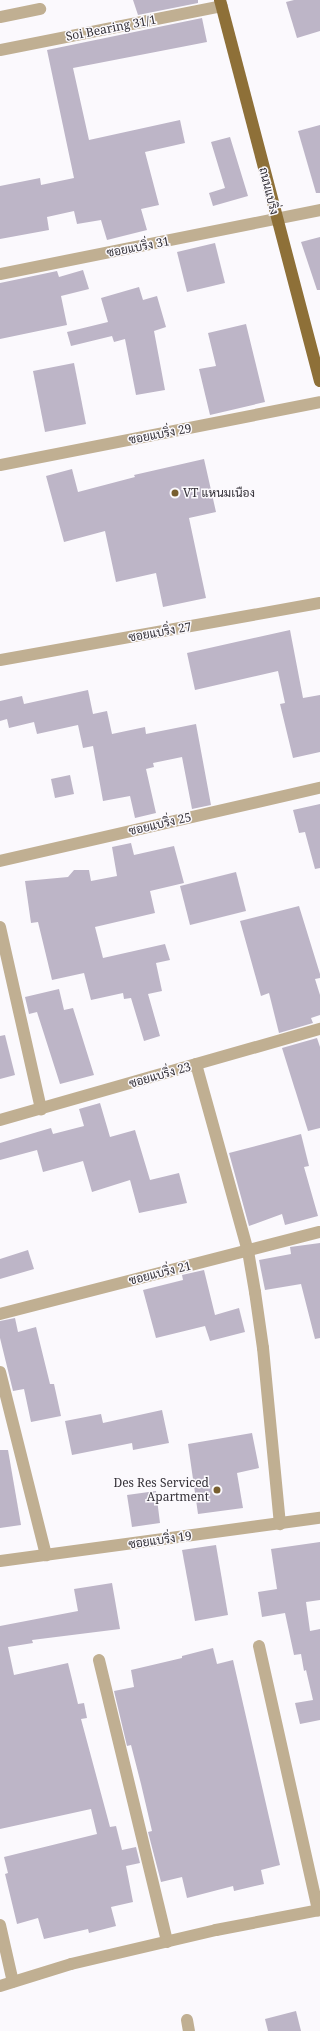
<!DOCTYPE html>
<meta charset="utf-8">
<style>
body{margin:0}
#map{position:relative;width:320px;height:2031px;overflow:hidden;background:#fbf9fd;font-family:"Noto Serif",Sarabun,serif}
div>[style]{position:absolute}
.building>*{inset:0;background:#bdb5c7}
.minor>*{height:12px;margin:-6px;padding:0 6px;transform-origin:6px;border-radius:6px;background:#c0af92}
.major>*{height:12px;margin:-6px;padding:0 6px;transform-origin:6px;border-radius:6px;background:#8e7038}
.dots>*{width:11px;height:11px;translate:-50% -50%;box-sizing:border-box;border:2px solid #fbf9fd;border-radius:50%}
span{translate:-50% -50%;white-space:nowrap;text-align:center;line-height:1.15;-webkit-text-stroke:3px #fbf9fd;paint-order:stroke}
.street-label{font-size:12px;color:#343138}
.poi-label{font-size:12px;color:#343138}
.left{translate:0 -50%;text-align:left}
.right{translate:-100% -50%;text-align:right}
</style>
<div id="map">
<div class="building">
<div style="clip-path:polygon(133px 0,198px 0,198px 3px,138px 15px)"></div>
<div style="clip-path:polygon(294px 0,320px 0,320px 31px,297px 38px,286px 2px)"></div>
<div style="clip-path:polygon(202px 18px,207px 42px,73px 68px,89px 140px,180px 120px,185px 143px,145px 152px,159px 205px,141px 209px,147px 230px,107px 240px,101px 220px,77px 224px,74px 211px,47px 217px,49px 230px,0 239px,0 186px,40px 178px,41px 185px,74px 178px,47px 50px)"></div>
<div style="clip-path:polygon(320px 125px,320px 193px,316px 193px,298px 131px)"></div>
<div style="clip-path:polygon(230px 137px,248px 196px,213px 206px,209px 193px,225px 188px,211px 142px)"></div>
<div style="clip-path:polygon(320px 237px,320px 290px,317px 290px,301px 242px)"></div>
<div style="clip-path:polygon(215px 243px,225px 283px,187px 292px,177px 252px)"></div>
<div style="clip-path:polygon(83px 270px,89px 289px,61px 296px,67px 325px,0 339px,0 283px,57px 271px,59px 277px)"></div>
<div style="clip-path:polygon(139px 287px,143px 300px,157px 296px,166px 327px,154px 331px,165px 390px,136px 395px,125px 339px,114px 342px,112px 336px,71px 346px,67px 332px,108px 322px,101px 298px)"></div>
<div style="clip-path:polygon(246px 324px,265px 402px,210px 415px,199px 369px,216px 366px,208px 333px)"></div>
<div style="clip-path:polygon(74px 363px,86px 424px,45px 432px,33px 371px)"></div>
<div style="clip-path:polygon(204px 459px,216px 512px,189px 518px,206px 598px,163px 607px,156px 573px,116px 582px,105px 531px,64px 542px,46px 476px,72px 469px,78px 492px,135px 477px,134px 475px)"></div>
<div style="clip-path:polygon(290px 630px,303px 698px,320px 695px,320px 752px,293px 758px,280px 704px,285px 703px,278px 671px,195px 690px,187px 653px)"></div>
<div style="clip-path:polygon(88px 690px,93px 714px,107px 711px,112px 734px,145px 727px,146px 734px,196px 724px,211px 805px,192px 809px,182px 757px,153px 763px,154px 767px,146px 769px,156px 813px,135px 818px,130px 796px,103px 801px,93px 746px,83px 748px,78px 725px,37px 734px,34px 722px,9px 728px,7px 719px,0 721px,0 701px,22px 696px,24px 704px)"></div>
<div style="clip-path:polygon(70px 775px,74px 794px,55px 798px,51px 779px)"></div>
<div style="clip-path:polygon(320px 804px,320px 868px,315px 869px,305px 832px,299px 833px,293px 810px)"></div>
<div style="clip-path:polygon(131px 843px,134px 855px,174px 846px,184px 883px,150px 891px,155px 913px,95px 927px,103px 958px,165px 944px,170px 960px,156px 963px,162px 991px,148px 994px,160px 1036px,144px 1041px,131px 998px,124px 999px,123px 993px,91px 1000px,84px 973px,52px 980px,38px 922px,31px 923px,25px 881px,68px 877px,74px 870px,89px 870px,91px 881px,117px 876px,112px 847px)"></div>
<div style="clip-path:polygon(236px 872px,246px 911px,190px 925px,180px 886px)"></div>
<div style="clip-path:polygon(299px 906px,320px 974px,320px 978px,315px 979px,320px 995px,320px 1015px,311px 1018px,313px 1023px,279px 1033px,269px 993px,261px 996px,240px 921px)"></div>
<div style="clip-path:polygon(59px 989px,64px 1010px,73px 1008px,94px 1075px,60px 1084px,37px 1012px,29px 1014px,25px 997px)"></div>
<div style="clip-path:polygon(5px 1035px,15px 1075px,0 1079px,0 1036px)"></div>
<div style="clip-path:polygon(317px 1038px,320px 1047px,320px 1128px,308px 1131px,282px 1048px)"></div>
<div style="clip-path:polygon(100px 1103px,110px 1137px,135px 1130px,150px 1180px,179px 1173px,187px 1203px,139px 1213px,130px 1180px,92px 1192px,83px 1161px,43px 1172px,37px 1150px,0 1160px,0 1143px,51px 1128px,53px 1134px,84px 1126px,79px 1109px)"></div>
<div style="clip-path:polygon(301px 1134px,309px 1166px,304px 1167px,318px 1216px,285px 1225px,282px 1214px,249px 1226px,229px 1153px)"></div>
<div style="clip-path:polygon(320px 1243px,320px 1338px,315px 1339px,301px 1284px,265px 1290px,259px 1260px,291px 1254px,290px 1247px)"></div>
<div style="clip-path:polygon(28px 1250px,34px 1269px,0 1279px,0 1259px)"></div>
<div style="clip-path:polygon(204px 1270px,215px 1315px,239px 1308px,245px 1332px,210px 1341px,205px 1326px,156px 1338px,143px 1290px,183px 1280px,182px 1275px)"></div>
<div style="clip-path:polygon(15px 1318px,18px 1332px,36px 1327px,50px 1384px,54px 1384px,61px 1416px,31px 1422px,24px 1389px,13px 1391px,0 1338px,0 1321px)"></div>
<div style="clip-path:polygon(162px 1410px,169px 1443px,133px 1450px,132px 1443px,72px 1455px,65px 1421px,101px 1414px,103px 1423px)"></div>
<div style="clip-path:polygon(252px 1433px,259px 1468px,237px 1473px,243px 1508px,198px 1514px,188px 1444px)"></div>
<div style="clip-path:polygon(0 1450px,8px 1450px,21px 1525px,0 1528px)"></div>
<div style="clip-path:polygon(156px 1491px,160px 1523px,132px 1527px,127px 1495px)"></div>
<div style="clip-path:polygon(320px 1542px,320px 1600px,306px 1602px,310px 1631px,320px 1629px,320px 1720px,300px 1724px,295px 1703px,313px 1700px,306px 1670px,304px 1671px,301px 1654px,294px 1655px,285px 1613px,262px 1617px,258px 1592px,277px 1589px,271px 1549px)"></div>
<div style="clip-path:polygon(216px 1545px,228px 1615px,195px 1621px,182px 1550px)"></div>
<div style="clip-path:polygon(112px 1583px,120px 1629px,32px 1640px,33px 1643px,8px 1647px,14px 1675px,68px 1663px,78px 1704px,84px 1703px,87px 1718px,81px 1719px,110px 1827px,116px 1826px,122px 1850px,136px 1847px,140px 1863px,126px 1866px,133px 1902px,111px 1907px,116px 1926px,89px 1933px,88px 1929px,44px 1939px,38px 1918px,17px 1924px,5px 1874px,8px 1873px,4px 1857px,97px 1834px,91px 1809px,0 1829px,0 1626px,78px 1611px,74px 1589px)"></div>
<div style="clip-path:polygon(213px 1648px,217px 1664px,233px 1660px,280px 1865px,261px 1870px,264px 1884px,234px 1891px,233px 1886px,187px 1898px,182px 1877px,161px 1882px,148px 1832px,152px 1831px,141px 1784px,131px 1745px,127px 1746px,114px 1691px,134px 1687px,131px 1670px,182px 1658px,182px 1656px)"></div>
<div style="clip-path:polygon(296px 2011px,301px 2031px,268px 2031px,265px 2019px)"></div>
</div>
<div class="minor">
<div style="left:0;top:17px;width:41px;rotate:-11.3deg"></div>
<div style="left:0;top:50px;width:226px;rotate:-11.2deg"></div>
<div style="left:0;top:274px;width:326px;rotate:-11.3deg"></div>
<div style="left:0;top:465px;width:326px;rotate:-11.1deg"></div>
<div style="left:0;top:660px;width:325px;rotate:-10.1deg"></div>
<div style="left:0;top:861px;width:328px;rotate:-12.9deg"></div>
<div style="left:0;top:927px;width:187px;rotate:77.3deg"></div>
<div style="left:196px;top:1064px;width:194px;rotate:74.5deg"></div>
<div style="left:248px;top:1251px;width:42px;rotate:80.3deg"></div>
<div style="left:255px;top:1292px;width:57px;rotate:81.9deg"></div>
<div style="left:263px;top:1348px;width:177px;rotate:84.5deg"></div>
<div style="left:0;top:1120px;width:333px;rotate:-15.9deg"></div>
<div style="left:0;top:1314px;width:330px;rotate:-14.4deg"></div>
<div style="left:0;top:1372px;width:189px;rotate:75.9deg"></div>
<div style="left:0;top:1561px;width:323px;rotate:-7.7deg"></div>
<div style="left:259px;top:1646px;width:271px;rotate:77.4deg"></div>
<div style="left:99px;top:1660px;width:290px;rotate:76.4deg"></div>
<div style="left:0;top:1925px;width:58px;rotate:77.2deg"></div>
<div style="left:0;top:1986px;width:74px;rotate:-17.2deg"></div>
<div style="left:71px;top:1964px;width:149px;rotate:-13.2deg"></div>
<div style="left:216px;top:1930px;width:106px;rotate:-10.9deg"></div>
<div style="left:187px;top:2020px;width:11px;rotate:80deg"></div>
</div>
<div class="major">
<div style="left:220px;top:0;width:394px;rotate:75.3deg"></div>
</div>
<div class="dots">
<div style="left:175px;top:493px;background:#785f30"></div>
<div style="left:217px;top:1490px;background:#785f30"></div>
</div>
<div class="street-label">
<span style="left:111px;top:28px;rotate:-11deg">Soi Bearing 31/1</span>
<span style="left:269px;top:191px;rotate:76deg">ถนนแบริ่ง</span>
<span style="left:138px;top:247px;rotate:-11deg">ซอยแบริ่ง 31</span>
<span style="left:160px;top:434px;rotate:-11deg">ซอยแบริ่ง 29</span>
<span style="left:160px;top:632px;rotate:-10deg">ซอยแบริ่ง 27</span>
<span style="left:160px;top:824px;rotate:-13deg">ซอยแบริ่ง 25</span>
<span style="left:160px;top:1075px;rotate:-16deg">ซอยแบริ่ง 23</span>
<span style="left:160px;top:1273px;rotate:-14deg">ซอยแบริ่ง 21</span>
<span style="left:160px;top:1540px;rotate:-8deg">ซอยแบริ่ง 19</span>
</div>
<div class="poi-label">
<span class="left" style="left:183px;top:493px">VT แหนมเนือง</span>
<span class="right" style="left:209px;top:1490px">Des Res Serviced<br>Apartment</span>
</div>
</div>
